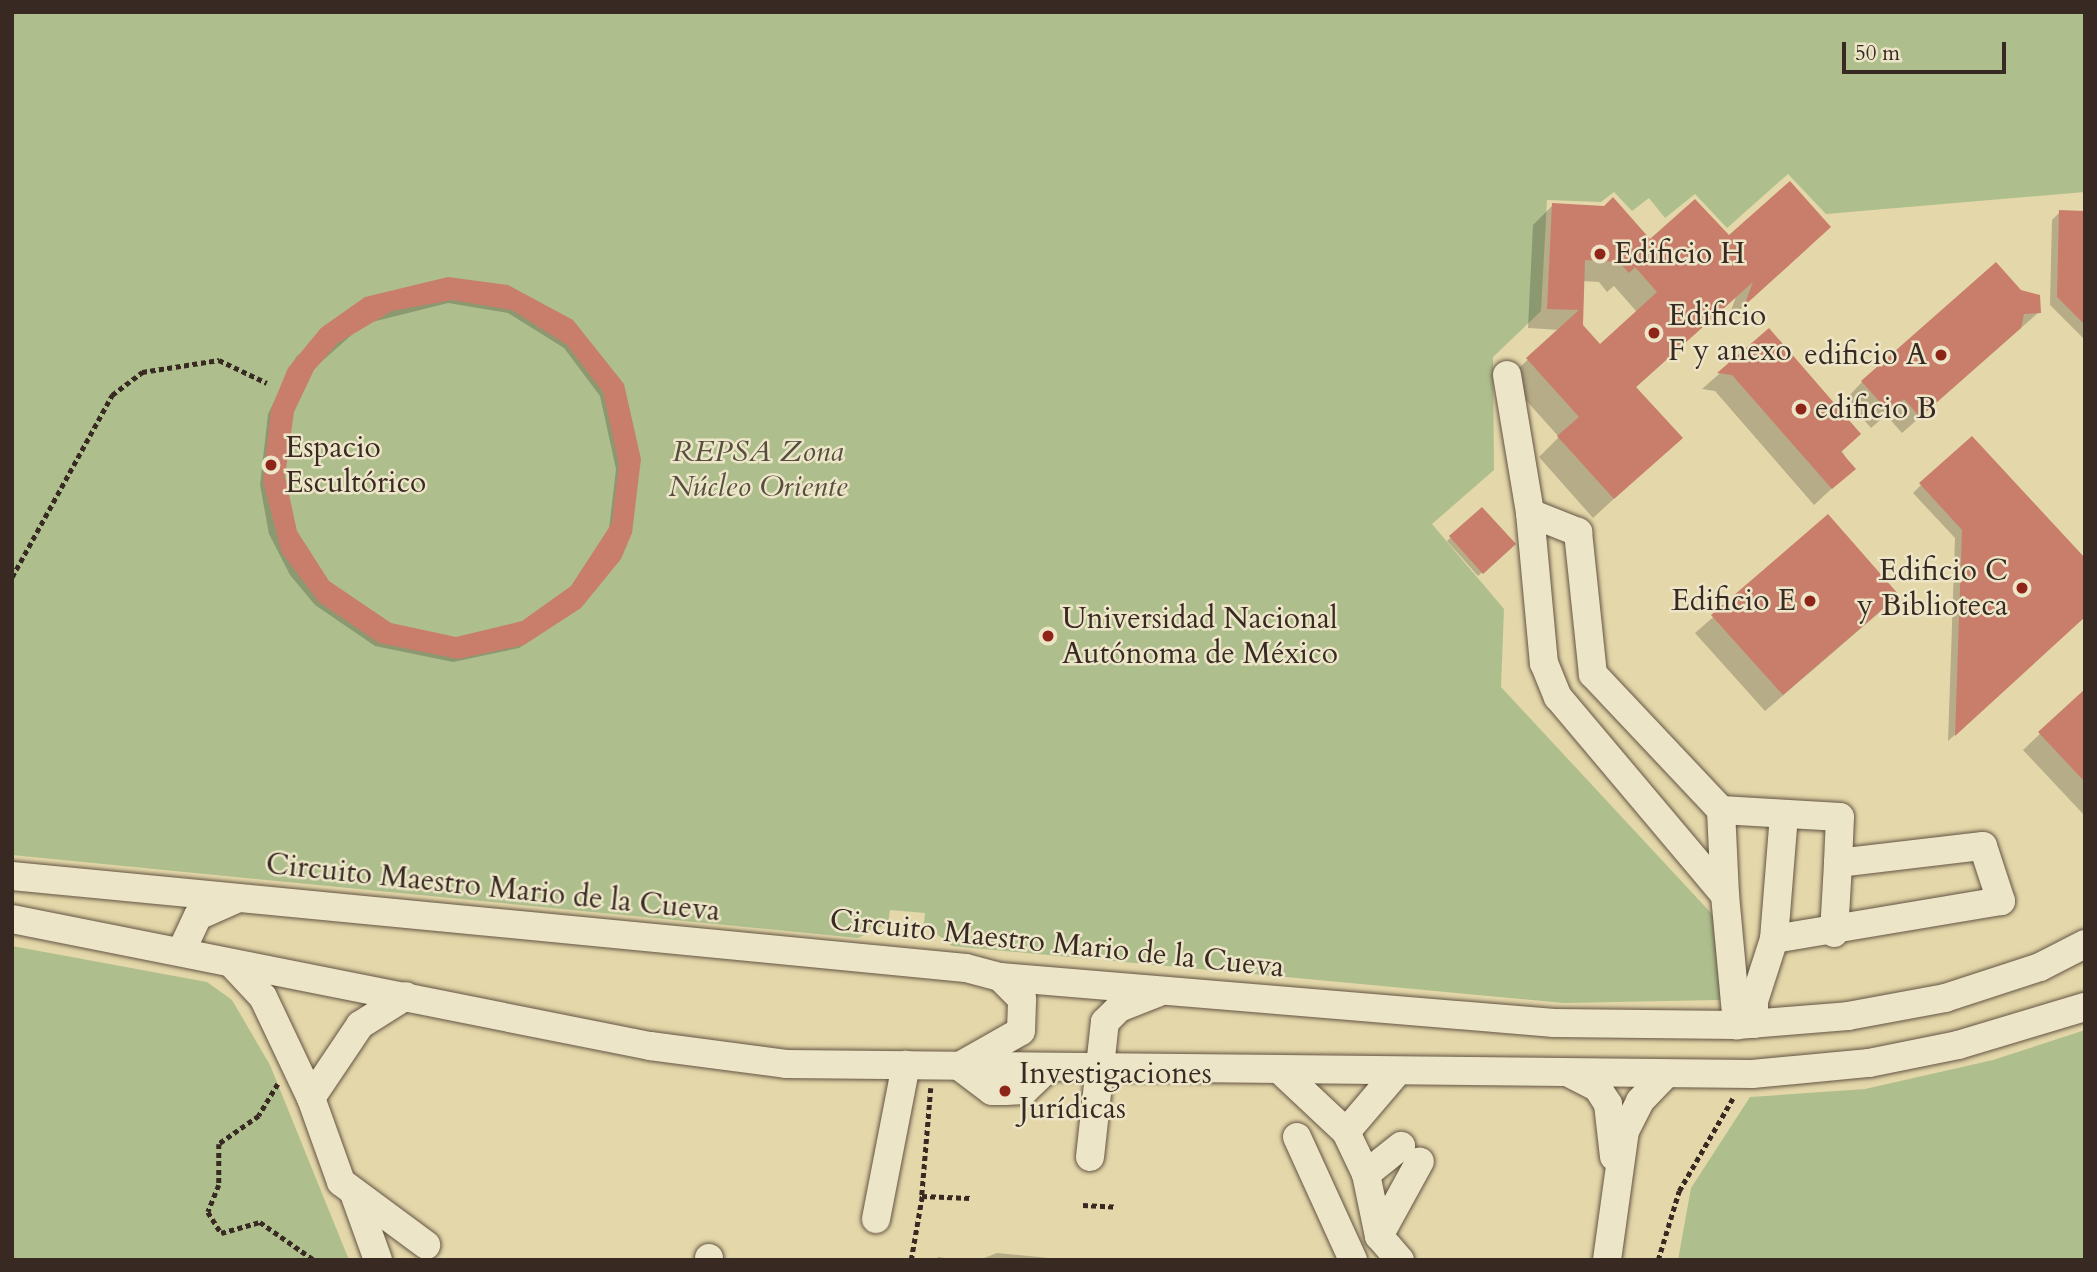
<!DOCTYPE html>
<meta charset="utf-8">
<style>
body{margin:0}
#map{position:relative;width:2097px;height:1272px;overflow:hidden;background:#e4d7a9;font-family:Cardo,serif}
div>[style]{position:absolute}
.green>*{inset:0;background:#aebf8d}
.shadow>*{inset:0;background:#0003}
.building>*{inset:0;background:#c97e6c}
.path>*{height:4.5px;margin-top:-2.25px;transform-origin:0;background:repeating-linear-gradient(90deg,#382923 0 5px,transparent 0 8.5px)}
.roads{filter:drop-shadow(0 0 2px #635444) drop-shadow(0 0 2px #635444)}
.minor>*{height:28px;margin:-14px;padding:0 14px;transform-origin:14px;border-radius:14px;background:#ede5c7}
.dots>*{width:19px;height:19px;translate:-50% -50%;box-sizing:border-box;border:4px solid #ede5c7;border-radius:50%}
span{translate:-50% -50%;white-space:nowrap;text-align:center;line-height:1.15;-webkit-text-stroke:5px #ede5c7;paint-order:stroke}
.poi-label{font-size:30px;color:#382923}
.left{translate:0 -50%;text-align:left}
.right{translate:-100% -50%;text-align:right}
.park-label{font-size:30px;color:#564e3e;font-style:italic}
.street-label{font-size:30px;color:#382923}
.frame{position:absolute;inset:0;border:14px solid #382923;pointer-events:none}
.scale{position:absolute;left:1842px;top:42px;width:164px;height:32px;box-sizing:border-box;border:4px solid #382923;border-top:0;padding-left:9px;font-size:21px;line-height:24px;white-space:nowrap;color:#382923;-webkit-text-stroke:5px #ede5c7;paint-order:stroke}
</style>
<div id="map">
<div class="green">
<div style="clip-path:polygon(12px 12px,2085px 12px,2085px 192px,1826px 214px,1788px 174px,1727px 228px,1695px 194px,1665px 218px,1649px 198px,1632px 211px,1614px 192px,1601px 202px,1547px 200px,1541px 311px,1493px 357px,1494px 470px,1432px 524px,1504px 609px,1501px 687px,1724px 927px,1725px 996px,1719px 1000px,1564px 1003px,952px 946px,924px 924px,925px 913px,890px 910px,888px 923px,858px 938px,12px 855px)"></div>
<div style="clip-path:polygon(12px 946px,207px 982px,232px 1000px,270px 1065px,349px 1260px,12px 1260px)"></div>
<div style="clip-path:polygon(2085px 1030px,2085px 1260px,1678px 1260px,1691px 1188px,1750px 1097px,1865px 1089px,1993px 1060px)"></div>
</div>
<div class="shadow">
<div style="clip-path:polygon(evenodd,1553px 205px,1650px 242px,1729px 238px,1809px 247px,1727px 321px,1736px 297px,1635px 388px,1680px 438px,1593px 518px,1539px 457px,1559px 437px,1507px 379px,1560px 330px,1528px 328px,1533px 225px,1553px 205px,1583px 281px,1599px 282px,1607px 292px,1614px 286px,1637px 312px,1599px 346px,1581px 325px,1583px 281px)"></div>
<div style="clip-path:polygon(2060px 212px,2085px 213px,2085px 340px,2050px 305px,2052px 220px)"></div>
<div style="clip-path:polygon(evenodd,508px 286px,622px 385px,620px 558px,575px 611px,519px 648px,453px 662px,375px 646px,315px 605px,290px 575px,269px 534px,260px 485px,268px 414px,296px 357px,366px 299px,508px 286px,448px 303px,508px 313px,564px 348px,600px 396px,616px 469px,609px 529px,569px 590px,523px 623px,456px 639px,390px 625px,328px 582px,295px 532px,283px 476px,292px 412px,312px 370px,364px 324px,448px 303px)"></div>
<div style="clip-path:polygon(2020px 291px,2039px 312px,1902px 433px,1886px 415px,1871px 428px,1846px 399px,1862px 382px)"></div>
<div style="clip-path:polygon(1768px 331px,1853px 469px,1814px 505px,1715px 391px,1702px 389px)"></div>
<div style="clip-path:polygon(1921px 485px,2085px 616px,1948px 741px,1955px 538px,1913px 493px)"></div>
<div style="clip-path:polygon(1482px 510px,1513px 544px,1478px 576px,1447px 541px)"></div>
<div style="clip-path:polygon(1828px 517px,1880px 612px,1765px 711px,1695px 633px)"></div>
<div style="clip-path:polygon(2085px 691px,2085px 816px,2023px 750px)"></div>
<div style="clip-path:polygon(997px 1253px,1049px 1258px,1049px 1260px,979px 1260px)"></div>
<div style="clip-path:polygon(938px 1257px,961px 1260px,935px 1260px)"></div>
</div>
<div class="building">
<div style="clip-path:polygon(evenodd,1790px 181px,1831px 227px,1744px 306px,1753px 282px,1636px 387px,1683px 438px,1614px 499px,1557px 436px,1579px 417px,1526px 358px,1579px 310px,1547px 309px,1552px 203px,1604px 206px,1613px 197px,1650px 239px,1695px 199px,1729px 235px,1790px 181px,1585px 260px,1619px 262px,1629px 273px,1635px 267px,1657px 292px,1600px 344px,1583px 325px,1585px 260px)"></div>
<div style="clip-path:polygon(2059px 210px,2085px 211px,2085px 325px,2057px 297px)"></div>
<div style="clip-path:polygon(1996px 262px,2021px 290px,2040px 295px,2041px 313px,2024px 314px,2021px 328px,1920px 417px,1904px 399px,1889px 412px,1861px 381px)"></div>
<div style="clip-path:polygon(evenodd,448px 277px,508px 285px,573px 320px,624px 384px,641px 459px,632px 533px,621px 559px,581px 608px,524px 645px,458px 659px,379px 643px,319px 602px,282px 553px,263px 481px,271px 409px,288px 368px,321px 328px,365px 297px,448px 277px,452px 300px,512px 310px,567px 345px,603px 392px,619px 464px,612px 523px,571px 586px,522px 621px,456px 637px,391px 623px,329px 581px,297px 531px,285px 476px,294px 412px,314px 370px,338px 343px,392px 311px,452px 300px)"></div>
<div style="clip-path:polygon(1769px 328px,1861px 434px,1841px 452px,1856px 469px,1832px 489px,1732px 375px,1717px 373px)"></div>
<div style="clip-path:polygon(1972px 436px,2085px 558px,2085px 617px,1955px 736px,1962px 530px,1919px 483px)"></div>
<div style="clip-path:polygon(1482px 507px,1516px 544px,1483px 574px,1449px 536px)"></div>
<div style="clip-path:polygon(1828px 514px,1899px 595px,1783px 695px,1711px 615px)"></div>
<div style="clip-path:polygon(2085px 689px,2085px 782px,2038px 732px)"></div>
</div>
<div class="path">
<div style="left:12px;top:577px;width:208px;rotate:-61.2deg"></div>
<div style="left:112px;top:395px;width:38px;rotate:-37deg"></div>
<div style="left:142px;top:372px;width:78px;rotate:-8.9deg"></div>
<div style="left:219px;top:360px;width:53px;rotate:25.6deg"></div>
<div style="left:278px;top:1084px;width:37px;rotate:121deg"></div>
<div style="left:259px;top:1116px;width:49px;rotate:145deg"></div>
<div style="left:219px;top:1144px;width:41px;rotate:90deg"></div>
<div style="left:219px;top:1185px;width:29px;rotate:112deg"></div>
<div style="left:208px;top:1212px;width:25px;rotate:58deg"></div>
<div style="left:221px;top:1233px;width:41px;rotate:-15.8deg"></div>
<div style="left:260px;top:1222px;width:66px;rotate:35.1deg"></div>
<div style="left:931px;top:1088px;width:108px;rotate:94.8deg"></div>
<div style="left:922px;top:1196px;width:48px;rotate:2.4deg"></div>
<div style="left:1083px;top:1205px;width:34px;rotate:3deg"></div>
<div style="left:911px;top:1260px;width:65px;rotate:-80.2deg"></div>
<div style="left:1658px;top:1260px;width:72px;rotate:-73.1deg"></div>
<div style="left:1679px;top:1191px;width:110px;rotate:-59.9deg"></div>
</div>
<div class="roads">
<div class="minor">
<div style="left:1507px;top:375px;width:140px;rotate:80.5deg"></div>
<div style="left:1530px;top:513px;width:151px;rotate:84.7deg"></div>
<div style="left:1544px;top:663px;width:37px;rotate:68deg"></div>
<div style="left:1558px;top:697px;width:259px;rotate:49.9deg"></div>
<div style="left:1725px;top:895px;width:131px;rotate:84.7deg"></div>
<div style="left:1530px;top:513px;width:52px;rotate:21.6deg"></div>
<div style="left:1578px;top:532px;width:143px;rotate:84deg"></div>
<div style="left:1593px;top:674px;width:187px;rotate:46.7deg"></div>
<div style="left:1721px;top:810px;width:119px;rotate:3.4deg"></div>
<div style="left:1840px;top:817px;width:46px;rotate:92.5deg"></div>
<div style="left:1838px;top:863px;width:146px;rotate:-6.7deg"></div>
<div style="left:1983px;top:846px;width:58px;rotate:71.9deg"></div>
<div style="left:2001px;top:901px;width:230px;rotate:170.5deg"></div>
<div style="left:1774px;top:939px;width:65px;rotate:107.9deg"></div>
<div style="left:1754px;top:1001px;width:23px;rotate:90deg"></div>
<div style="left:1721px;top:810px;width:85px;rotate:87.3deg"></div>
<div style="left:12px;top:876px;width:958px;rotate:5.51deg"></div>
<div style="left:966px;top:968px;width:35px;rotate:15deg"></div>
<div style="left:1000px;top:977px;width:556px;rotate:4.75deg"></div>
<div style="left:1554px;top:1023px;width:183px;rotate:0.6deg"></div>
<div style="left:1737px;top:1025px;width:111px;rotate:-4.6deg"></div>
<div style="left:1848px;top:1016px;width:99px;rotate:-10.5deg"></div>
<div style="left:1945px;top:998px;width:100px;rotate:-18.1deg"></div>
<div style="left:2040px;top:967px;width:51px;rotate:-27.1deg"></div>
<div style="left:12px;top:919px;width:651px;rotate:11.26deg"></div>
<div style="left:650px;top:1046px;width:137px;rotate:7.5deg"></div>
<div style="left:786px;top:1064px;width:966px;rotate:0.59deg"></div>
<div style="left:1752px;top:1074px;width:118px;rotate:-5.4deg"></div>
<div style="left:1869px;top:1063px;width:91px;rotate:-11.4deg"></div>
<div style="left:1958px;top:1045px;width:133px;rotate:-16.7deg"></div>
<div style="left:1834px;top:933px;width:70px;rotate:-86.7deg"></div>
<div style="left:1774px;top:939px;width:123px;rotate:-85.4deg"></div>
<div style="left:181px;top:952px;width:40px;rotate:-65deg"></div>
<div style="left:198px;top:916px;width:42px;rotate:-24.1deg"></div>
<div style="left:232px;top:964px;width:45px;rotate:46.8deg"></div>
<div style="left:263px;top:997px;width:112px;rotate:64.6deg"></div>
<div style="left:311px;top:1098px;width:89px;rotate:70.3deg"></div>
<div style="left:341px;top:1182px;width:106px;rotate:36.5deg"></div>
<div style="left:965px;top:1063px;width:64px;rotate:-29.7deg"></div>
<div style="left:1021px;top:1031px;width:32px;rotate:-88deg"></div>
<div style="left:1022px;top:999px;width:31px;rotate:-135deg"></div>
<div style="left:959px;top:1066px;width:41px;rotate:37.1deg"></div>
<div style="left:992px;top:1091px;width:13px"></div>
<div style="left:1005px;top:1091px;width:20px;rotate:-3deg"></div>
<div style="left:1025px;top:1090px;width:33px;rotate:-44deg"></div>
<div style="left:1280px;top:1070px;width:91px;rotate:43.2deg"></div>
<div style="left:1346px;top:1132px;width:47px;rotate:64.5deg"></div>
<div style="left:1366px;top:1174px;width:63px;rotate:78.2deg"></div>
<div style="left:1379px;top:1236px;width:32px;rotate:49deg"></div>
<div style="left:1571px;top:1074px;width:29px;rotate:27deg"></div>
<div style="left:1597px;top:1087px;width:20px;rotate:57deg"></div>
<div style="left:1608px;top:1104px;width:53px;rotate:83.5deg"></div>
<div style="left:311px;top:1098px;width:88px;rotate:-56.1deg"></div>
<div style="left:360px;top:1025px;width:54px;rotate:-32.2deg"></div>
<div style="left:1346px;top:1132px;width:80px;rotate:-49.6deg"></div>
<div style="left:1297px;top:1137px;width:135px;rotate:65.5deg"></div>
<div style="left:1090px;top:1157px;width:136px;rotate:-83.7deg"></div>
<div style="left:1105px;top:1022px;width:20px;rotate:-45deg"></div>
<div style="left:1119px;top:1008px;width:41px;rotate:-21.5deg"></div>
<div style="left:1366px;top:1174px;width:45px;rotate:-38.7deg"></div>
<div style="left:355px;top:1196px;width:68px;rotate:70.2deg"></div>
<div style="left:876px;top:1219px;width:157px;rotate:-79deg"></div>
<div style="left:1379px;top:1236px;width:85px;rotate:-61.3deg"></div>
<div style="left:709px;top:1260px;width:2px;rotate:-90deg"></div>
<div style="left:1607px;top:1260px;width:130px;rotate:-82.1deg"></div>
<div style="left:1625px;top:1131px;width:34px;rotate:-63deg"></div>
<div style="left:1640px;top:1101px;width:36px;rotate:-46deg"></div>
</div>
</div>
<div class="dots">
<div style="left:1600px;top:254px;background:#8f2418"></div>
<div style="left:1654px;top:333px;background:#8f2418"></div>
<div style="left:1941px;top:355px;background:#8f2418"></div>
<div style="left:1801px;top:409px;background:#8f2418"></div>
<div style="left:271px;top:465px;background:#8f2418"></div>
<div style="left:2022px;top:588px;background:#8f2418"></div>
<div style="left:1810px;top:601px;background:#8f2418"></div>
<div style="left:1048px;top:636px;background:#8f2418"></div>
<div style="left:1005px;top:1091px;background:#8f2418"></div>
</div>
<div class="poi-label">
<span class="left" style="left:1614px;top:254px">Edificio H</span>
<span class="left" style="left:1668px;top:333px">Edificio<br>F y anexo</span>
<span class="right" style="left:1927px;top:355px">edificio A</span>
<span class="left" style="left:1815px;top:409px">edificio B</span>
<span class="left" style="left:285px;top:465px">Espacio<br>Escultórico</span>
<span class="right" style="left:2008px;top:588px">Edificio C<br>y Biblioteca</span>
<span class="right" style="left:1796px;top:601px">Edificio E</span>
<span class="left" style="left:1062px;top:636px">Universidad Nacional<br>Autónoma de México</span>
<span class="left" style="left:1019px;top:1091px">Investigaciones<br>Jurídicas</span>
</div>
<div class="park-label">
<span style="left:758px;top:469px">REPSA Zona<br>Núcleo Oriente</span>
</div>
<div class="street-label">
<span style="left:493px;top:888px;rotate:6deg">Circuito Maestro Mario de la Cueva</span>
<span style="left:1057px;top:944px;rotate:6deg">Circuito Maestro Mario de la Cueva</span>
</div>
<div class="frame"></div>
<div class="scale">50 m</div>
</div>
